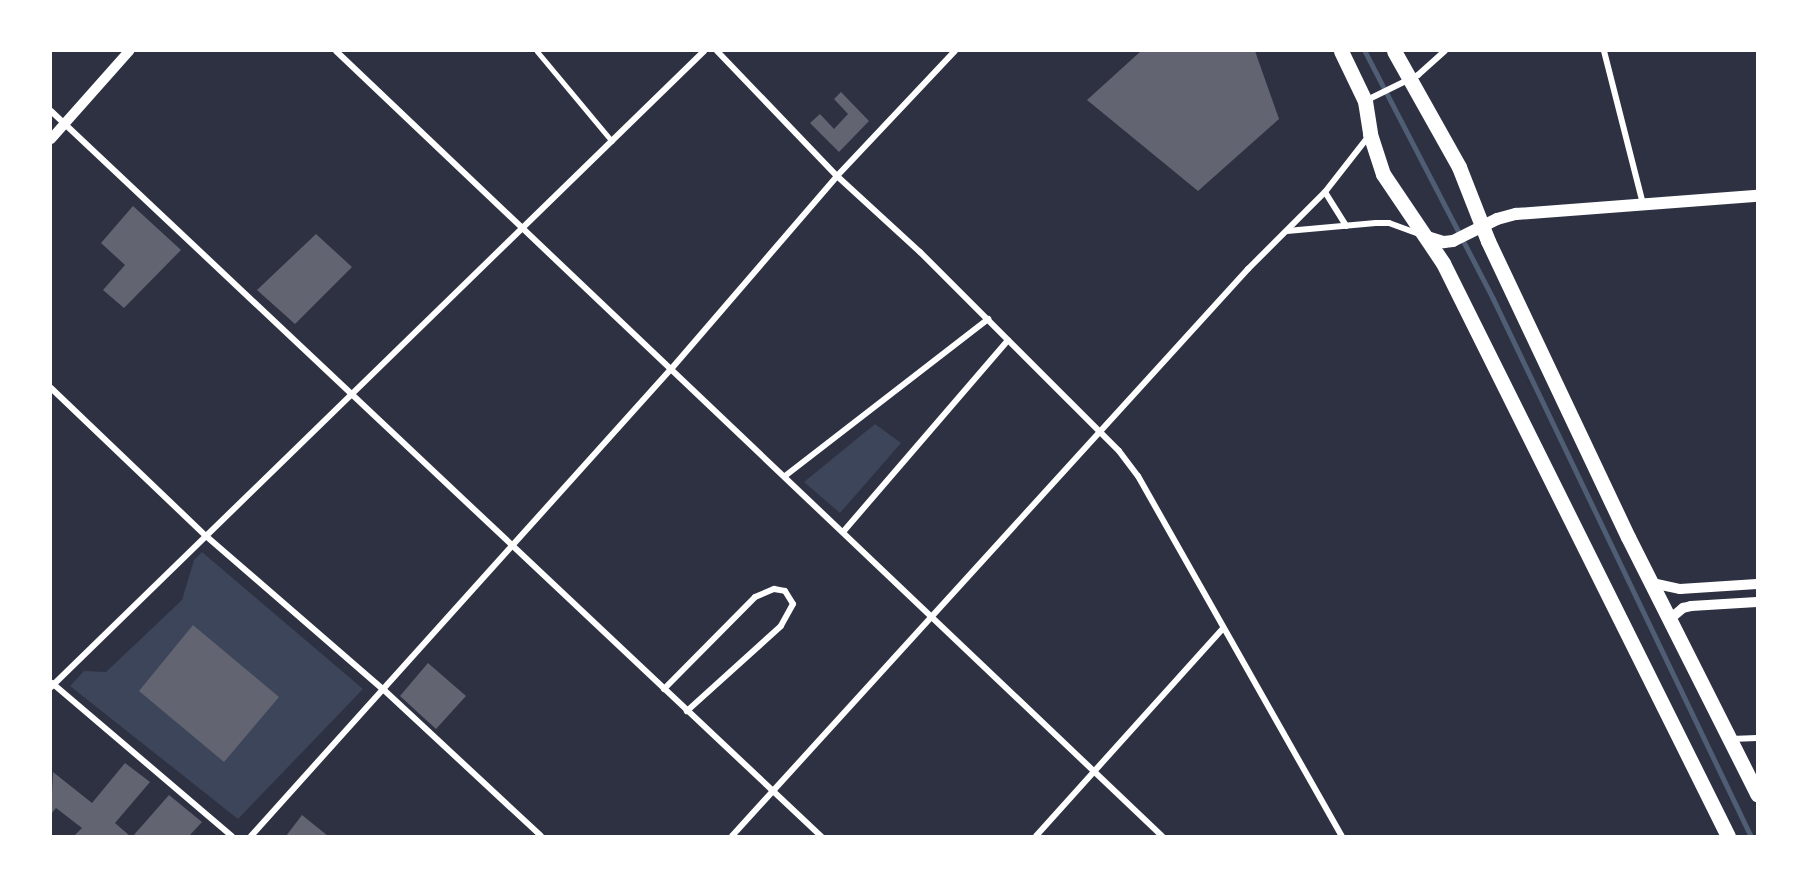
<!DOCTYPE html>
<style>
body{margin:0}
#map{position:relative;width:1808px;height:887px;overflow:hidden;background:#2d3142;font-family:"Asap Condensed",sans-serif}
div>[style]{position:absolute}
.green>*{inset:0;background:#3c4559}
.stream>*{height:4.5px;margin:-2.25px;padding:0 2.25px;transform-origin:2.25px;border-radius:2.25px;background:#4f5d75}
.building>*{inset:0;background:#626471}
.service>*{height:4.5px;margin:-2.25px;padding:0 2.25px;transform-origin:2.25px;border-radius:2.25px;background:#fff}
.minor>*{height:6px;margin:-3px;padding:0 3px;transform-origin:3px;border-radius:3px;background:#fff}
.tertiary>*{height:10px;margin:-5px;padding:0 5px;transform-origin:5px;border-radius:5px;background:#fff}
.secondary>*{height:12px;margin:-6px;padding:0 6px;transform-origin:6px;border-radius:6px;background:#fff}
.primary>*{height:15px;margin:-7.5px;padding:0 7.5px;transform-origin:7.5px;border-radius:7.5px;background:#fff}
span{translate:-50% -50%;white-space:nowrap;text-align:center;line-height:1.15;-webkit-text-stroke:5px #fff;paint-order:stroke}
.frame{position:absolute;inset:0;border:52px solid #fff;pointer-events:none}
</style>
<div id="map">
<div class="green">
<div style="clip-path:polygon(875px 424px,901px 443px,840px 513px,804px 482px)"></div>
<div style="clip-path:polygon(202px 552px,363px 689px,238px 819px,70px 686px,84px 671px,106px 672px,182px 600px,194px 560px)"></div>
</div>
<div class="stream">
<div style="left:1365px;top:51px;width:278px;rotate:62.6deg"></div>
<div style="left:1493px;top:298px;width:597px;rotate:64.38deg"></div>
</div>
<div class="building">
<div style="clip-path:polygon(1141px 51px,1255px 51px,1279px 119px,1198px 191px,1087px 100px)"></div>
<div style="clip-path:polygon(841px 92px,869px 121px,839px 152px,810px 123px,820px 114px,834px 129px,848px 114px,834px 99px)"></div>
<div style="clip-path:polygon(133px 206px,181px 250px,124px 308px,103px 290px,125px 265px,101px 243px)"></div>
<div style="clip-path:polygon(316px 234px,352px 267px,295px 324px,257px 290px)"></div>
<div style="clip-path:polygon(193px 625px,279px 697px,224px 762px,139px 691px)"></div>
<div style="clip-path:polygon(428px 663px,466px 696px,436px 729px,400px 696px)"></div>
<div style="clip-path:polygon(125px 763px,150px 782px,115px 823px,130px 836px,74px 836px,82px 828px,56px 808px,51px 814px,53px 772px,92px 803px)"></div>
<div style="clip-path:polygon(169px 795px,202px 822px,189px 836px,133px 836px)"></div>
<div style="clip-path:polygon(302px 815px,328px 836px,286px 836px)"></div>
</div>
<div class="service">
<div style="left:537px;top:51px;width:117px;rotate:50.2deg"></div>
</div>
<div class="minor">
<div style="left:336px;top:51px;width:1140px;rotate:43.54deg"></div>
<div style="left:717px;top:51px;width:173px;rotate:46.2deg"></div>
<div style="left:837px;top:176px;width:113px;rotate:42.5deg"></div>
<div style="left:920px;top:252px;width:281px;rotate:45deg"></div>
<div style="left:1119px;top:451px;width:31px;rotate:53deg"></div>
<div style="left:1138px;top:476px;width:414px;rotate:60.5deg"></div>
<div style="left:1604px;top:51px;width:158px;rotate:75.7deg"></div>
<div style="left:1365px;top:101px;width:59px;rotate:-26.1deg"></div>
<div style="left:1418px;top:75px;width:36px;rotate:-42deg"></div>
<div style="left:51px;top:111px;width:1058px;rotate:43.28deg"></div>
<div style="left:1325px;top:192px;width:40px;rotate:58deg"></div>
<div style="left:1287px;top:231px;width:89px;rotate:-5.1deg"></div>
<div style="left:1376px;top:223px;width:13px"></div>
<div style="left:1389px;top:223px;width:32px;rotate:20deg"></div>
<div style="left:51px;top:388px;width:214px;rotate:43.7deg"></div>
<div style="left:206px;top:536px;width:235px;rotate:40.9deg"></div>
<div style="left:384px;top:690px;width:214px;rotate:42.9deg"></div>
<div style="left:785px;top:476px;width:257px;rotate:-37.7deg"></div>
<div style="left:843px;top:532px;width:253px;rotate:-49.3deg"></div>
<div style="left:52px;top:683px;width:236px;rotate:40.4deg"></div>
<div style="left:51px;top:687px;width:912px;rotate:-44.24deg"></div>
<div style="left:664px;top:689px;width:129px;rotate:-45.3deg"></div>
<div style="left:755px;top:597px;width:21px;rotate:-23deg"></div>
<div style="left:774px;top:589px;width:11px;rotate:10deg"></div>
<div style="left:785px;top:591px;width:15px;rotate:58deg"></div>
<div style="left:793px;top:604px;width:25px;rotate:119deg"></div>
<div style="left:781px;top:626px;width:127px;rotate:137.9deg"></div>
<div style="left:1731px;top:739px;width:26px;rotate:-2deg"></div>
<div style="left:251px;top:836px;width:629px;rotate:-48.03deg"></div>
<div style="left:672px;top:368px;width:253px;rotate:-49.3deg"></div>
<div style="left:837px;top:176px;width:172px;rotate:-46.7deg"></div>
<div style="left:732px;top:836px;width:767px;rotate:-47.7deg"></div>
<div style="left:1248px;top:269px;width:109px;rotate:-45deg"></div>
<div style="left:1325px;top:192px;width:70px;rotate:-52deg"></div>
<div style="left:1036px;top:836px;width:280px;rotate:-48deg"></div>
</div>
<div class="tertiary">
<div style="left:51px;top:139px;width:118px;rotate:-48.4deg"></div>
<div style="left:1652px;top:583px;width:29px;rotate:12deg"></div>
<div style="left:1680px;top:589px;width:77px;rotate:-3.7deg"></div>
<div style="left:1671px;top:618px;width:16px;rotate:-40deg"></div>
<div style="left:1683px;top:608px;width:8px;rotate:-14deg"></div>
<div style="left:1691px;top:606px;width:66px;rotate:-3.5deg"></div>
</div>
<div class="secondary">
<div style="left:1424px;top:236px;width:21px;rotate:17deg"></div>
<div style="left:1444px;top:242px;width:9px;rotate:-6deg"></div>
<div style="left:1453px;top:241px;width:49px;rotate:-26.6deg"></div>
<div style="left:1497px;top:219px;width:20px;rotate:-15deg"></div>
<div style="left:1516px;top:214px;width:242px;rotate:-4.3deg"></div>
</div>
<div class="primary">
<div style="left:1341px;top:51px;width:55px;rotate:64.4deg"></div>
<div style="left:1365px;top:101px;width:33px;rotate:81deg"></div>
<div style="left:1370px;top:134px;width:42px;rotate:72deg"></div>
<div style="left:1383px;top:174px;width:107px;rotate:56deg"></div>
<div style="left:1443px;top:263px;width:640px;rotate:63.56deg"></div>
<div style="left:1394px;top:51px;width:133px;rotate:60.7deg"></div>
<div style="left:1459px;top:167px;width:79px;rotate:68.6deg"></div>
<div style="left:1488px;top:241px;width:327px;rotate:64.7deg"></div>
<div style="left:1628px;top:537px;width:288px;rotate:63.3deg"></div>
</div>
<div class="frame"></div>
</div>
